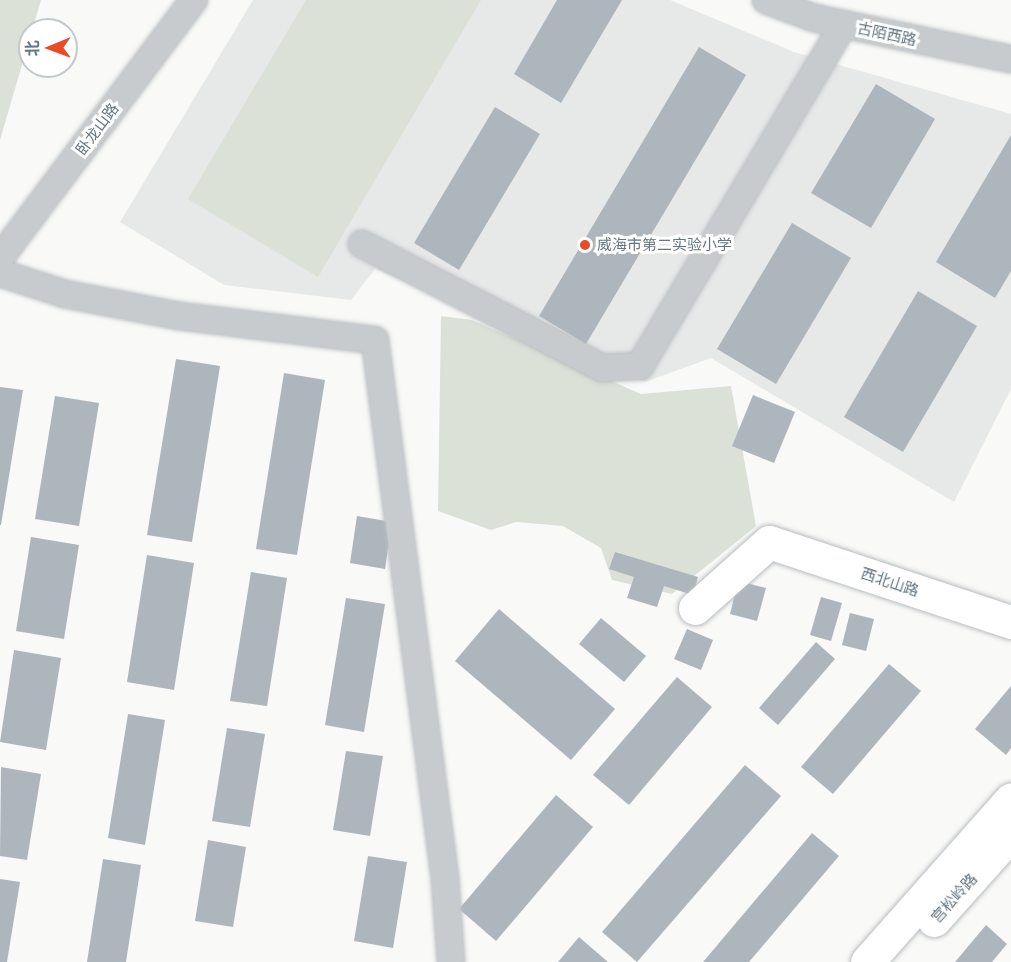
<!DOCTYPE html>
<meta charset="utf-8">
<style>
body{margin:0}
#map{position:relative;width:1011px;height:962px;overflow:hidden;background:#f9f9f7;font-family:Mulish,"Noto Sans SC",sans-serif}
div>[style]{position:absolute}
.built>*{inset:0;background:#e7e8e8}
.green>*{inset:0;background:#dbe1d7}
.building>*{inset:0;background:#adb6bc}
.roads{filter:drop-shadow(0 0 2px #b8bdc0) drop-shadow(0 0 2px #b8bdc0)}
.minor>*{height:26px;margin:-13px;padding:0 13px;transform-origin:13px;border-radius:13px;background:#c7cbce}
.major>*{height:33px;margin:-16.5px;padding:0 16.5px;transform-origin:16.5px;border-radius:16.5px;background:#fff}
.dots>*{width:16px;height:16px;translate:-50% -50%;box-sizing:border-box;border:3px solid #fff;border-radius:50%}
span{translate:-50% -50%;white-space:nowrap;text-align:center;line-height:1.15;-webkit-text-stroke:6px #fff;paint-order:stroke}
.street-label{font-size:15px;color:#637683}
.poi-label{font-size:15px;color:#637683}
.left{translate:0 -50%;text-align:left}
.north{position:absolute;left:18px;top:18px;width:60px;height:60px;box-sizing:border-box;background:#fff;border:2px solid #c1c8cd;border-radius:50%;rotate:269deg;font-size:16px;font-weight:700;line-height:24px;text-align:center;color:#637683}
.north::after{content:'';display:block;margin:auto;width:21px;height:27px;background:#e94c27;clip-path:polygon(50% 0,100% 100%,50% 72%,0 100%)}
</style>
<div id="map">
<div class="built">
<div style="clip-path:polygon(253px 0,670px 0,794px 52px,1011px 114px,1011px 389px,954px 502px,711px 358px,645px 382px,375px 269px,351px 300px,224px 285px,120px 222px)"></div>
</div>
<div class="green">
<div style="clip-path:polygon(0 0,41px 0,0 140px)"></div>
<div style="clip-path:polygon(306px 0,481px 0,318px 277px,188px 199px)"></div>
<div style="clip-path:polygon(441px 316px,472px 320px,641px 394px,731px 386px,756px 526px,672px 594px,612px 580px,601px 548px,563px 526px,516px 522px,491px 530px,438px 511px)"></div>
</div>
<div class="building">
<div style="clip-path:polygon(557px 0,622px 0,561px 103px,514px 74px)"></div>
<div style="clip-path:polygon(699px 47px,746px 75px,586px 344px,539px 316px)"></div>
<div style="clip-path:polygon(876px 84px,935px 119px,871px 228px,811px 193px)"></div>
<div style="clip-path:polygon(495px 107px,540px 134px,459px 270px,414px 243px)"></div>
<div style="clip-path:polygon(1011px 135px,1011px 271px,995px 298px,936px 262px)"></div>
<div style="clip-path:polygon(792px 223px,851px 258px,776px 384px,717px 349px)"></div>
<div style="clip-path:polygon(918px 291px,977px 326px,903px 452px,844px 417px)"></div>
<div style="clip-path:polygon(176px 359px,220px 366px,192px 542px,147px 535px)"></div>
<div style="clip-path:polygon(284px 373px,325px 380px,297px 555px,256px 549px)"></div>
<div style="clip-path:polygon(0 387px,23px 390px,1px 525px,0 525px)"></div>
<div style="clip-path:polygon(753px 395px,795px 412px,774px 463px,732px 446px)"></div>
<div style="clip-path:polygon(55px 396px,99px 403px,79px 526px,35px 519px)"></div>
<div style="clip-path:polygon(357px 516px,392px 522px,385px 569px,350px 563px)"></div>
<div style="clip-path:polygon(31px 537px,79px 545px,64px 639px,16px 631px)"></div>
<div style="clip-path:polygon(615px 552px,698px 577px,693px 595px,664px 586px,657px 607px,627px 598px,634px 577px,609px 569px)"></div>
<div style="clip-path:polygon(147px 555px,194px 563px,174px 690px,127px 682px)"></div>
<div style="clip-path:polygon(251px 572px,287px 578px,267px 706px,230px 701px)"></div>
<div style="clip-path:polygon(738px 581px,766px 588px,757px 621px,730px 614px)"></div>
<div style="clip-path:polygon(821px 597px,842px 603px,831px 641px,810px 635px)"></div>
<div style="clip-path:polygon(346px 598px,385px 604px,364px 732px,325px 725px)"></div>
<div style="clip-path:polygon(499px 609px,615px 709px,571px 760px,455px 661px)"></div>
<div style="clip-path:polygon(850px 613px,874px 619px,866px 651px,842px 645px)"></div>
<div style="clip-path:polygon(601px 618px,646px 656px,624px 682px,579px 644px)"></div>
<div style="clip-path:polygon(687px 629px,713px 640px,701px 670px,674px 659px)"></div>
<div style="clip-path:polygon(816px 642px,835px 659px,778px 725px,759px 708px)"></div>
<div style="clip-path:polygon(14px 650px,61px 658px,46px 750px,0 742px)"></div>
<div style="clip-path:polygon(889px 664px,921px 691px,833px 794px,801px 767px)"></div>
<div style="clip-path:polygon(677px 677px,712px 707px,629px 805px,593px 775px)"></div>
<div style="clip-path:polygon(1011px 686px,1011px 748px,1006px 755px,975px 729px)"></div>
<div style="clip-path:polygon(128px 714px,165px 720px,145px 845px,108px 838px)"></div>
<div style="clip-path:polygon(227px 728px,265px 734px,250px 827px,212px 821px)"></div>
<div style="clip-path:polygon(346px 751px,383px 756px,370px 836px,333px 830px)"></div>
<div style="clip-path:polygon(745px 765px,781px 796px,637px 962px,602px 932px)"></div>
<div style="clip-path:polygon(1px 767px,41px 774px,27px 860px,0 856px)"></div>
<div style="clip-path:polygon(556px 795px,593px 827px,496px 941px,459px 909px)"></div>
<div style="clip-path:polygon(812px 833px,839px 856px,749px 962px,703px 962px)"></div>
<div style="clip-path:polygon(208px 840px,246px 847px,233px 927px,195px 921px)"></div>
<div style="clip-path:polygon(368px 856px,407px 862px,393px 948px,354px 941px)"></div>
<div style="clip-path:polygon(103px 859px,141px 865px,126px 962px,87px 962px)"></div>
<div style="clip-path:polygon(0 879px,20px 882px,7px 962px,0 962px)"></div>
<div style="clip-path:polygon(986px 925px,1007px 944px,992px 962px,955px 962px)"></div>
<div style="clip-path:polygon(579px 937px,608px 962px,558px 962px)"></div>
</div>
<div class="roads">
<div class="minor">
<div style="left:766px;top:0;width:51px;rotate:20.6deg"></div>
<div style="left:814px;top:18px;width:201px;rotate:11.8deg"></div>
<div style="left:362px;top:244px;width:270px;rotate:27.3deg"></div>
<div style="left:602px;top:368px;width:38px;rotate:-3deg"></div>
<div style="left:640px;top:366px;width:397px;rotate:-59.2deg"></div>
<div style="left:0;top:258px;width:323px;rotate:-53.1deg"></div>
<div style="left:0;top:273px;width:68px;rotate:17.9deg"></div>
<div style="left:65px;top:294px;width:116px;rotate:10.9deg"></div>
<div style="left:179px;top:316px;width:197px;rotate:7deg"></div>
<div style="left:375px;top:340px;width:543px;rotate:82.59deg"></div>
<div style="left:445px;top:878px;width:84px;rotate:85.9deg"></div>
</div>
<div class="major">
<div style="left:695px;top:608px;width:99px;rotate:-41.7deg"></div>
<div style="left:769px;top:542px;width:255px;rotate:18.3deg"></div>
<div style="left:934px;top:920px;width:115px;rotate:-48.2deg"></div>
<div style="left:867px;top:962px;width:217px;rotate:-48.5deg"></div>
</div>
</div>
<div class="dots">
<div style="left:585px;top:245px;background:#e94c27"></div>
</div>
<div class="street-label">
<span style="left:887px;top:34px;rotate:12deg">古陌西路</span>
<span style="left:97px;top:129px;rotate:-53deg">卧龙山路</span>
<span style="left:890px;top:582px;rotate:18deg">西北山路</span>
<span style="left:954px;top:898px;rotate:-48deg">宫松岭路</span>
</div>
<div class="poi-label">
<span class="left" style="left:597px;top:245px">威海市第二实验小学</span>
</div>
<div class="north">北</div>
</div>
